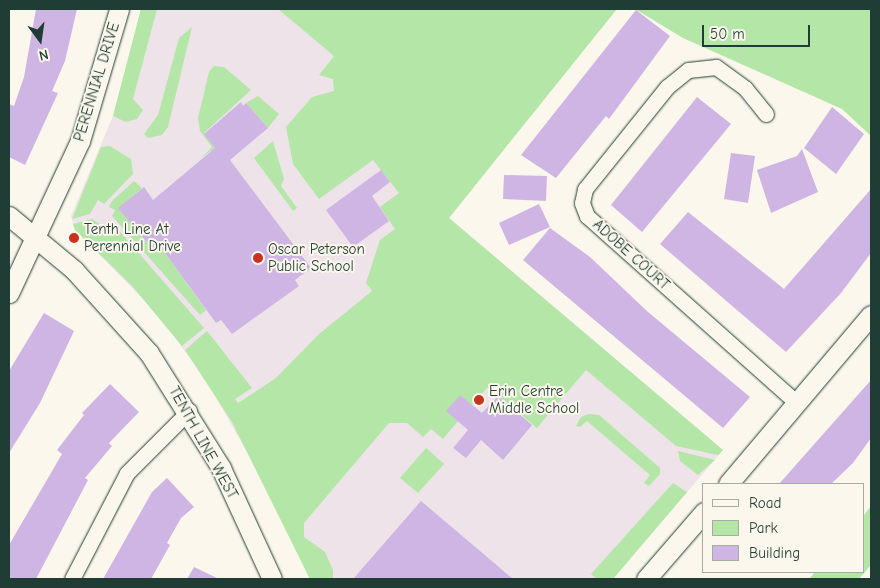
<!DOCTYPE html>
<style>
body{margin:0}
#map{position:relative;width:880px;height:588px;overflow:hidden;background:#fbf7ec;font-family:"Comic Neue",sans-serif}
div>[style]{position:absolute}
.built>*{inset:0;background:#eee3e9}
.green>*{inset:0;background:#b3e6a7}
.building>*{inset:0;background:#cfb5e3}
.roads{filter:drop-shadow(0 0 1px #1f3d34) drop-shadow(0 0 1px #1f3d34)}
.minor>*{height:15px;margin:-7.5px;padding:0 7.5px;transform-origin:7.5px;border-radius:7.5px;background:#fbf7ec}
.tertiary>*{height:19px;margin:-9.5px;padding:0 9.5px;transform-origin:9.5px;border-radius:9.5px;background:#fbf7ec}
.dots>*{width:14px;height:14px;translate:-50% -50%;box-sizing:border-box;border:2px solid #fbf7ec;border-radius:50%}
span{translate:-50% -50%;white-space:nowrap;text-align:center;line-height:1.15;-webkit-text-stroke:4px #fbf7ec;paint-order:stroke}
.street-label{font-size:15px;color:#1f3d34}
.poi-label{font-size:15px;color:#1f3d34}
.left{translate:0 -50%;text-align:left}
.frame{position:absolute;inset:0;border:10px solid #1f3d34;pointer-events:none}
.legend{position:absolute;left:702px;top:483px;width:162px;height:90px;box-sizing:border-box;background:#fbf7ec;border:1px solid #a3ada2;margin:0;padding:6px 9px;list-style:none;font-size:15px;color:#1f3d34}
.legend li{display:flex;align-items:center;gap:10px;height:25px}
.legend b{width:25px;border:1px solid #a3ada2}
.north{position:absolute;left:15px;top:15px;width:50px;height:50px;-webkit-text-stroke:4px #fbf7ec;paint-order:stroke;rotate:166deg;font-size:14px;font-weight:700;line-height:20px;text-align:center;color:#1f3d34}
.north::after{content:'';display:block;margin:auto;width:18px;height:22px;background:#1f3d34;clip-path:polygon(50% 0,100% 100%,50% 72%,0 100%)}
.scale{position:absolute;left:702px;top:25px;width:108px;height:22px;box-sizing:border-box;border:2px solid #1f3d34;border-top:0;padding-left:6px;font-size:15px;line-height:18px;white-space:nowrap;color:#1f3d34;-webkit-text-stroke:4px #fbf7ec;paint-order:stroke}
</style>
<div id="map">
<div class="built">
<div style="clip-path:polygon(141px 9px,293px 9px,486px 172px,449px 218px,723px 450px,613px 579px,310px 579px,251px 459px,207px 382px,158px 314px,75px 230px,71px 216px,113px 116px)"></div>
</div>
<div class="green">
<div style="clip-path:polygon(141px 9px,157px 9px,133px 99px,143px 110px,137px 119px,126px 122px,113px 116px)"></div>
<div style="clip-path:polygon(278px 9px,617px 9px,449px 218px,723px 450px,718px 455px,676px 446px,586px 370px,537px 428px,488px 387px,472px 405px,460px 395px,447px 411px,458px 421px,443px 439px,431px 429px,423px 437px,407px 423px,389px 423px,304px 523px,304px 537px,325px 552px,333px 570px,333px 579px,310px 579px,232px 422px,185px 350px,207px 331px,252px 388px,235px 399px,238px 403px,276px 378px,319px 334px,372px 291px,366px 283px,380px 240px,395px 229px,380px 207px,399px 193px,373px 160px,319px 199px,293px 164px,286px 127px,312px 97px,334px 91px,333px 79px,319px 75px,334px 56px)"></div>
<div style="clip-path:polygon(635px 9px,871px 9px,871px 136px,842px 109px,683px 38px)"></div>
<div style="clip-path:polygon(192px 27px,168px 127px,162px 135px,148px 138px,144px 134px,158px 115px,179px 38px)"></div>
<div style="clip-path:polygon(214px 66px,224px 67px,251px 90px,204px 133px,215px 148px,201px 158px,212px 147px,200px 131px,198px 118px,209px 72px)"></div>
<div style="clip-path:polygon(258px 96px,279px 114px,268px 128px,246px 103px)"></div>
<div style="clip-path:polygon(273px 141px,284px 179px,281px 186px,297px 208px,293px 211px,254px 158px)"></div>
<div style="clip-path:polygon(110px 146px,131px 159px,133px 174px,104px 204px,98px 200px,90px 214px,72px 219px,101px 147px)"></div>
<div style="clip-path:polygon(134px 181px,142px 188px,119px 208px,151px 247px,157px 242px,206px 310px,200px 315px,112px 216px,115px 210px,109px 207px,112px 201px)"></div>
<div style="clip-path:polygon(92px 219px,105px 227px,109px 221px,116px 227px,204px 328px,182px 346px,133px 287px,75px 230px,73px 224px)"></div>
<div style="clip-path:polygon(589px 414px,599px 415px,660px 468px,660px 474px,649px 486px,644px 483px,650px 475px,587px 421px,580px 427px,576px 426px,581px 417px)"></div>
<div style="clip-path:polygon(426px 448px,444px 464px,418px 493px,400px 478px)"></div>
<div style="clip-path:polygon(678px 451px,715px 460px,698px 475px,680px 461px)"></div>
<div style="clip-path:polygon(673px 483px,687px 492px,613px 579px,597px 579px,591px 574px)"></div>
<div style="clip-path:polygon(871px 506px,871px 565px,859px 579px,809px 579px,815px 572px,864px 572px,864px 515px)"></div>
</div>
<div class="building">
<div style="clip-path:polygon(36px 9px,77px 9px,65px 61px,52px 91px,58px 93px,25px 165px,9px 157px,9px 104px,14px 106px,24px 77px)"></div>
<div style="clip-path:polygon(636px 10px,670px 36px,609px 119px,606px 116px,556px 178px,521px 155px)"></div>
<div style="clip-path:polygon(697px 97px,731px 124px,642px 232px,611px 205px)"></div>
<div style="clip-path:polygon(241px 102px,243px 106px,246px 103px,268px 128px,230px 160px,311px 268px,295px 280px,299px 286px,232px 334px,221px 320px,216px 323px,157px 242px,151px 247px,118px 208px,144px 187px,153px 200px,215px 148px,204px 134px)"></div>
<div style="clip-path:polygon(832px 107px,864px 134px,836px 174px,804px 148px)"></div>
<div style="clip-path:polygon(802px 149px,818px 192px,771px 213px,757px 170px,797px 156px)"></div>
<div style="clip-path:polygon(731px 153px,755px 156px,748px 203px,724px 199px)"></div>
<div style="clip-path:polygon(381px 170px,390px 182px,372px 196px,389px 221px,353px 247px,326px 210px)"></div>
<div style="clip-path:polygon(504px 175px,547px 176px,546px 201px,503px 199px)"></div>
<div style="clip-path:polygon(871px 189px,871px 253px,841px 293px,786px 352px,660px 244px,688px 212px,784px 289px)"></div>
<div style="clip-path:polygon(539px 204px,550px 227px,509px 245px,499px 223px)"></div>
<div style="clip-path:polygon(550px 228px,590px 257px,648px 312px,750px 397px,723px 428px,523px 260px)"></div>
<div style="clip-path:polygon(44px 313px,74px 331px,40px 403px,9px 453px,9px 371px)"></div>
<div style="clip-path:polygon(871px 380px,871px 438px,853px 463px,831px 484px,779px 484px)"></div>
<div style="clip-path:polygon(110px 384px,139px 412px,109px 443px,112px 446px,85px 478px,88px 480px,36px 579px,9px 579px,9px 545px,62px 454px,57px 450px,84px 415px,82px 413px)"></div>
<div style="clip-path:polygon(460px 395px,482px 413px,498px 396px,532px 425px,503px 460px,481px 440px,466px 458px,453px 448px,468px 430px,446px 411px)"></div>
<div style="clip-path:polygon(167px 478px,194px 507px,181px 518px,167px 543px,170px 545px,151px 579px,103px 579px,152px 492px)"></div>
<div style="clip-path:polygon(421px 501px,447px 523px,513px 579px,353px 579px)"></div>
<div style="clip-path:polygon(194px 567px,219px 579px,187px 579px)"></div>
</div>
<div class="roads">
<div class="minor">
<div style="left:766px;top:114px;width:33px;rotate:-129deg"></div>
<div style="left:745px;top:88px;width:36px;rotate:-144deg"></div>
<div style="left:716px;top:67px;width:28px;rotate:174deg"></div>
<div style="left:688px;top:70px;width:27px;rotate:141deg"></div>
<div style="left:667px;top:87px;width:131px;rotate:128.8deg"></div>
<div style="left:585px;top:189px;width:14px;rotate:102deg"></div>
<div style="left:582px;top:203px;width:14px;rotate:69deg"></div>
<div style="left:587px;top:216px;width:281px;rotate:41.7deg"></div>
<div style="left:72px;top:579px;width:119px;rotate:-62.6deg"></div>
<div style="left:127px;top:473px;width:88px;rotate:-45deg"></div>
</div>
<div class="tertiary">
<div style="left:9px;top:216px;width:85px;rotate:39.7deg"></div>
<div style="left:74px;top:270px;width:112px;rotate:47.9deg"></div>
<div style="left:149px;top:353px;width:136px;rotate:57.9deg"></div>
<div style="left:221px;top:468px;width:122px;rotate:65.3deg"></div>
<div style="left:9px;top:293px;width:168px;rotate:-65deg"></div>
<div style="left:80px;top:141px;width:138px;rotate:-73.5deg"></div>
<div style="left:728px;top:484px;width:221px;rotate:-49.8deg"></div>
<div style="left:646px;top:579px;width:89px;rotate:-49.1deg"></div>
</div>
</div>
<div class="dots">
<div style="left:74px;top:238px;background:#c8321e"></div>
<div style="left:258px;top:258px;background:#c8321e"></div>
<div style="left:479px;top:400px;background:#c8321e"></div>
</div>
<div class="street-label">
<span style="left:97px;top:82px;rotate:-73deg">PERENNIAL DRIVE</span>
<span style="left:631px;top:255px;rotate:42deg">ADOBE COURT</span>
<span style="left:203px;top:443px;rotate:61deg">TENTH LINE WEST</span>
</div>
<div class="poi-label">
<span class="left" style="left:84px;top:238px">Tenth Line At<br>Perennial Drive</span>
<span class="left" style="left:268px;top:258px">Oscar Peterson<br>Public School</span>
<span class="left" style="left:489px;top:400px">Erin Centre<br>Middle School</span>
</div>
<div class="frame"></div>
<ul class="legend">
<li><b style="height:6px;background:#fbf7ec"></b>Road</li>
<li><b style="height:14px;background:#b3e6a7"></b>Park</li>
<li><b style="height:14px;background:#cfb5e3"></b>Building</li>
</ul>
<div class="north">N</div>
<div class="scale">50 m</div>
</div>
